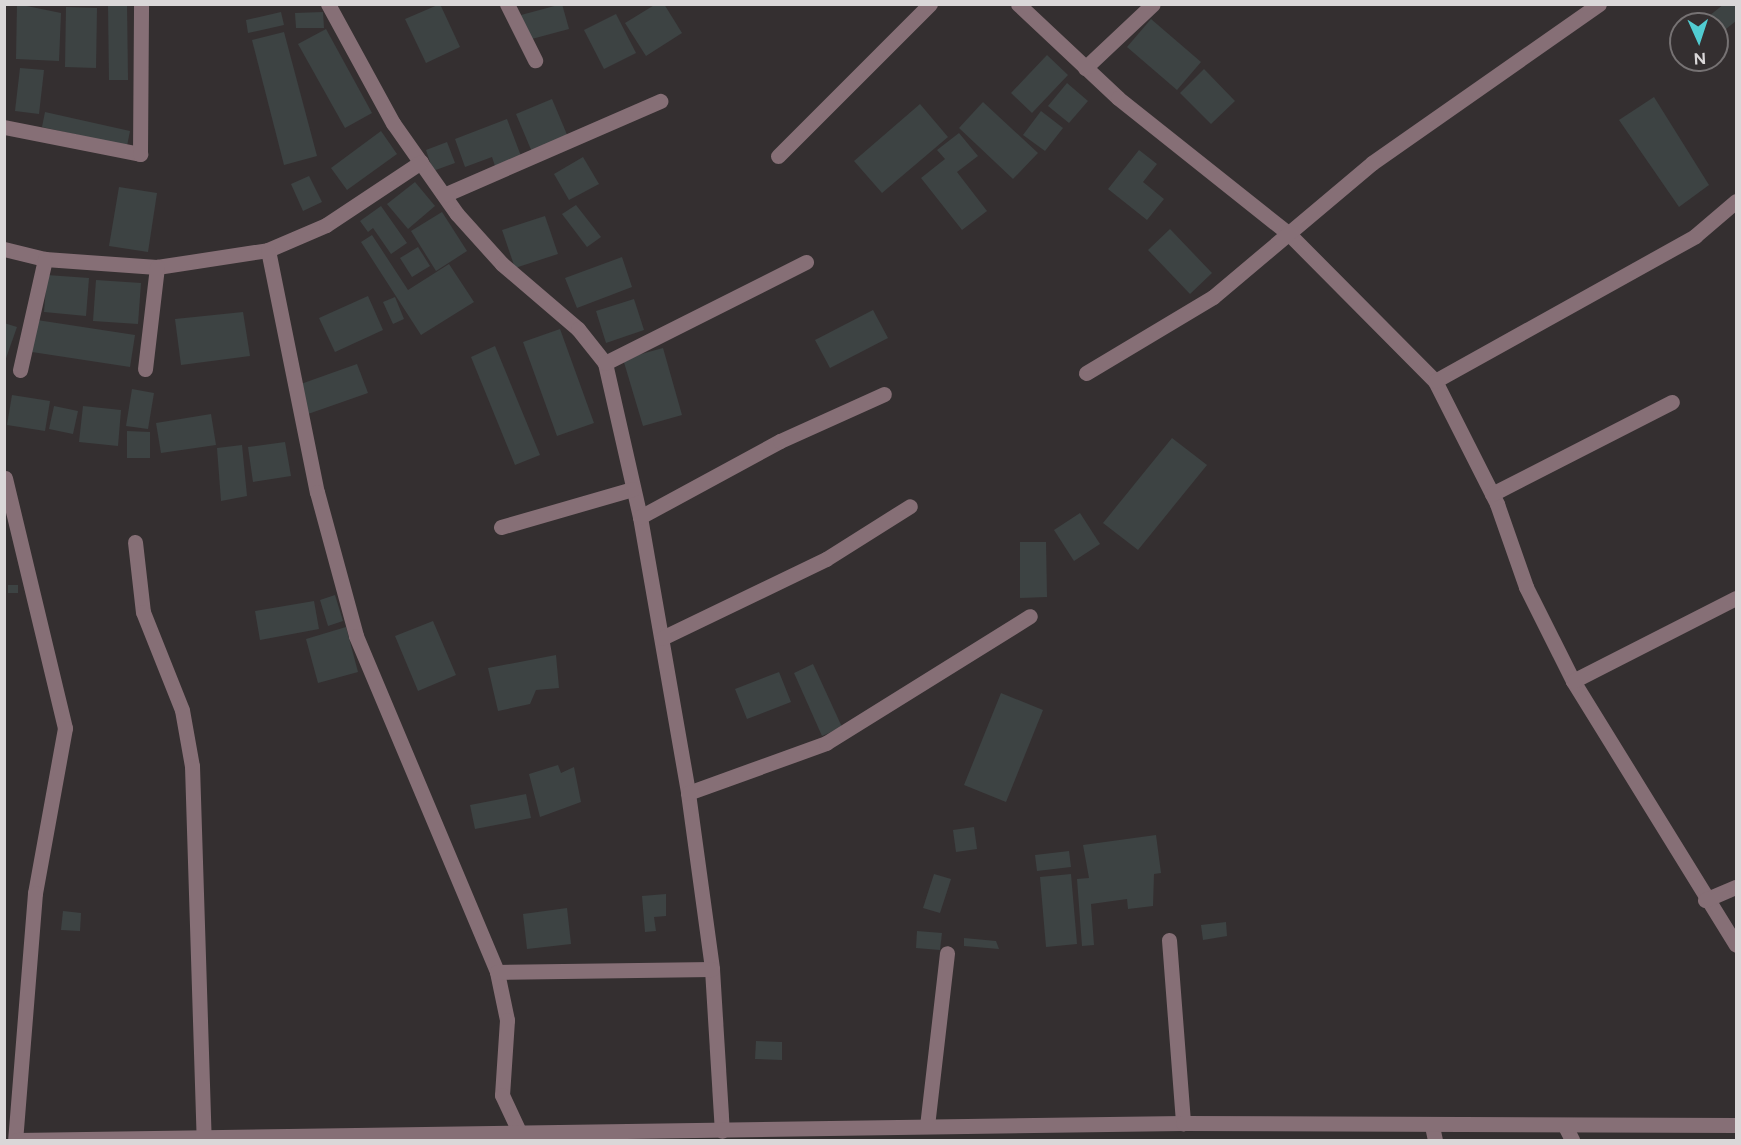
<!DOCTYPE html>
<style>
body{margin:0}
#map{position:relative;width:1741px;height:1145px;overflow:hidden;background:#342f30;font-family:Figtree,sans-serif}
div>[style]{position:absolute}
.building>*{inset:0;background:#3d4343}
.minor>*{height:15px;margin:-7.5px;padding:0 7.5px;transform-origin:7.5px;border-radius:7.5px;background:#866f76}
span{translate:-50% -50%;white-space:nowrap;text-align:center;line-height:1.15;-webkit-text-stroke:4.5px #342f30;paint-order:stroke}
.frame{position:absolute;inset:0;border:6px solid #dad7d8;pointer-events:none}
.north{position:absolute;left:1669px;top:12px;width:60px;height:60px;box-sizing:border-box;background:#342f30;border:2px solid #767273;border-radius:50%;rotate:177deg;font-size:16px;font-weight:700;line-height:24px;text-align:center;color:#dad7d8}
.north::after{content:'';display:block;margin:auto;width:21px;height:27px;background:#51ccd1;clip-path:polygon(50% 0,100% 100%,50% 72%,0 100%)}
</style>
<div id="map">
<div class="building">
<div style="clip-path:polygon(17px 4px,61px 13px,59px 61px,16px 59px)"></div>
<div style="clip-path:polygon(108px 4px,127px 4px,128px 80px,109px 80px)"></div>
<div style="clip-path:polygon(440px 4px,460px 47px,426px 63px,405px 19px)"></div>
<div style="clip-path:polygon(562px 4px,569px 29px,528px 40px,521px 15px)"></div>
<div style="clip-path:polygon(656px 4px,664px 4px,682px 33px,646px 56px,625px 23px)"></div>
<div style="clip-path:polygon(1724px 4px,1736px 4px,1736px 21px,1721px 33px,1709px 16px)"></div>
<div style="clip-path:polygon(66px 7px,97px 8px,96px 68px,65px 67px)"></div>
<div style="clip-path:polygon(281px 12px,284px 25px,248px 33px,246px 20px)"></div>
<div style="clip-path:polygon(323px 12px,324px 28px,296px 28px,295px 13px)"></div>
<div style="clip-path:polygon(616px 14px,636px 53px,604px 69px,584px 30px)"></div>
<div style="clip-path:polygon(1151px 19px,1201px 62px,1177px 90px,1127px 47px)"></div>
<div style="clip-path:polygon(326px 29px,372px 113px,345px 128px,298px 44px)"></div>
<div style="clip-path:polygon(284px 32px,317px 156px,284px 165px,252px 40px)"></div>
<div style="clip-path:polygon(1047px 55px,1068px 75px,1032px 113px,1011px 93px)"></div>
<div style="clip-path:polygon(20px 68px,44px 70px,39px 114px,15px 111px)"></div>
<div style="clip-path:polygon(1204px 69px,1235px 101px,1211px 124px,1180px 93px)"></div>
<div style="clip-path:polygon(1067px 83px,1088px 101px,1069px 123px,1048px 106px)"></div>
<div style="clip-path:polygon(1654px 97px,1709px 185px,1679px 207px,1619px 120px)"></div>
<div style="clip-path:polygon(552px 99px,568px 137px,532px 152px,516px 114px)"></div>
<div style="clip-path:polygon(983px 102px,1038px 153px,1013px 179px,959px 128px)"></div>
<div style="clip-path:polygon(920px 104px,948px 137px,882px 193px,854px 161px)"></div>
<div style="clip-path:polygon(1041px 111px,1063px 128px,1045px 151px,1023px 135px)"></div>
<div style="clip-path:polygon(45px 112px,130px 131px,127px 146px,42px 127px)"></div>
<div style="clip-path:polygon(507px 119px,521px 156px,495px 166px,492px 157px,465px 167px,455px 139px)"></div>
<div style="clip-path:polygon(381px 131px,397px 154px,347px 190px,331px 168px)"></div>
<div style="clip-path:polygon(959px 133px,978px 156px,957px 172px,987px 211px,962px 230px,921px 178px,945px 159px,937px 150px)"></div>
<div style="clip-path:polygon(447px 142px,455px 163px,433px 171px,426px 150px)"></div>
<div style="clip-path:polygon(1139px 150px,1157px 164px,1143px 182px,1164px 199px,1147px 220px,1108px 189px)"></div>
<div style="clip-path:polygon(583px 157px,599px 184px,569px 200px,554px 174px)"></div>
<div style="clip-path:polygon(309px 176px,322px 202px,303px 211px,291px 184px)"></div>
<div style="clip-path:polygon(415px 182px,435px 206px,408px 229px,387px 204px)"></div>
<div style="clip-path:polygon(119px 187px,157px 193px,148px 252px,109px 246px)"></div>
<div style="clip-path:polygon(576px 205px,601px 237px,587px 247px,562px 214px)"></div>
<div style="clip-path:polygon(381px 206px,407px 243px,391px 254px,373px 228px,368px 232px,360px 221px)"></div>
<div style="clip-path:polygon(442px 212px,467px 251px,436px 271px,411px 231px)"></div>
<div style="clip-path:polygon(545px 216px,558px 254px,515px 268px,502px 230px)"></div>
<div style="clip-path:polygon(1170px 229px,1212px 273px,1190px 294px,1148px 250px)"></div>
<div style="clip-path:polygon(372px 235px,408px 290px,449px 264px,474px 302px,421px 335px,361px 242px)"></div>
<div style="clip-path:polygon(418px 247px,430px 266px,412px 277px,400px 258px)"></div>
<div style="clip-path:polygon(622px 257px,632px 287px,577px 308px,565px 278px)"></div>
<div style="clip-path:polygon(47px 275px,89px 278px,86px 316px,44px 312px)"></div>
<div style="clip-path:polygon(96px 280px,141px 283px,138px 324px,93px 321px)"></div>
<div style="clip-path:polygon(368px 296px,383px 330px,335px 352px,319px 318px)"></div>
<div style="clip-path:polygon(395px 297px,404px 319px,393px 324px,383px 302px)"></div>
<div style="clip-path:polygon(634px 299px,644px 330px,606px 343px,596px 311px)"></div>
<div style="clip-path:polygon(873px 310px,888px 338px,830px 368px,815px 340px)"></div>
<div style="clip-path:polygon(243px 312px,250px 356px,181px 365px,175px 319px)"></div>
<div style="clip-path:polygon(37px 320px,135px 335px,130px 367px,32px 352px)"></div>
<div style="clip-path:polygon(4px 323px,17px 327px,5px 361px,4px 361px)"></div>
<div style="clip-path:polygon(560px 329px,594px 423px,557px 436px,523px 342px)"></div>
<div style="clip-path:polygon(495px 346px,540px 455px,515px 465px,471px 357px)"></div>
<div style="clip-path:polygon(663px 348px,682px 415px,643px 426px,623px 359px)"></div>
<div style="clip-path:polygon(357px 364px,368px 393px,308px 414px,298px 385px)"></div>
<div style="clip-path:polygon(132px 389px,154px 393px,148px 429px,126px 426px)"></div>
<div style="clip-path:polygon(12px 395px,50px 401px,45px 431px,7px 425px)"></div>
<div style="clip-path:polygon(54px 406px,78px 411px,73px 434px,49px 429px)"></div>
<div style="clip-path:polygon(83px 406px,121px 410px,118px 446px,79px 442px)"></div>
<div style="clip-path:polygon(211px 414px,216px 445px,161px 453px,156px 423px)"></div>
<div style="clip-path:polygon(127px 431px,150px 432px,150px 458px,127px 458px)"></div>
<div style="clip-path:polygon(1172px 438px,1207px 465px,1138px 550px,1103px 523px)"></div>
<div style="clip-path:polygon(285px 442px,291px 476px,253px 482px,248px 447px)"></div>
<div style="clip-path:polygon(242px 445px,247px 496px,221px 501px,217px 448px)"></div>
<div style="clip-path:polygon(1080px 513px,1100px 544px,1074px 561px,1054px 530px)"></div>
<div style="clip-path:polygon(1020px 542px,1046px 542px,1047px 597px,1020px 598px)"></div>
<div style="clip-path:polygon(8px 585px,18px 585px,18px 593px,8px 593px)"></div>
<div style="clip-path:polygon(335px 595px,343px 621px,328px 626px,320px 600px)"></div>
<div style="clip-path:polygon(314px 601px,319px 629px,260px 640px,255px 611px)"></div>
<div style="clip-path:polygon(433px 621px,456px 675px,418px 691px,395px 636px)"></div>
<div style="clip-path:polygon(346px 627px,358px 672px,318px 683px,306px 639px)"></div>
<div style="clip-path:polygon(556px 655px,559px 688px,536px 690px,530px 704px,498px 711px,488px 668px)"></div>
<div style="clip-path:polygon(813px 664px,842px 727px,822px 736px,794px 673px)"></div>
<div style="clip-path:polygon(779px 672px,791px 702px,747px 719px,735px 689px)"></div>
<div style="clip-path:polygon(1001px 693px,1043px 710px,1006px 802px,964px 785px)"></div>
<div style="clip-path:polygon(558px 765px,561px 773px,574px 767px,581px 802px,540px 817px,529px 774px)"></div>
<div style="clip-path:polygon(526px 794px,531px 818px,475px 829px,470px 805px)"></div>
<div style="clip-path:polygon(974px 827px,977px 849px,956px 852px,953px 830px)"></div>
<div style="clip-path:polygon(1156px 835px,1161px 873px,1154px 874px,1153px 906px,1128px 909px,1127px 899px,1091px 904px,1094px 945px,1082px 946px,1077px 879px,1089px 878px,1083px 845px)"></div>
<div style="clip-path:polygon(1069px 851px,1071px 867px,1037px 871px,1035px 855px)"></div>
<div style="clip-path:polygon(934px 874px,951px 879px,940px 913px,923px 908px)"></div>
<div style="clip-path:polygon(1071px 874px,1077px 944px,1046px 947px,1040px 877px)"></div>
<div style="clip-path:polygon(666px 894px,666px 916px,654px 917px,656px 931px,645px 932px,642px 896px)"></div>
<div style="clip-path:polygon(567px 908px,571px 944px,527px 949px,523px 914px)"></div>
<div style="clip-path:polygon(63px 911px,81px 913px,80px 931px,61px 930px)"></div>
<div style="clip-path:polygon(1226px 922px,1227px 936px,1203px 940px,1201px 925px)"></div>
<div style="clip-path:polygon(917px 931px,942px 933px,940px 950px,916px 948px)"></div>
<div style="clip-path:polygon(964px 938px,996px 941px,999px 949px,964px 946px)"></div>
<div style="clip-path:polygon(756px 1041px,782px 1042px,782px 1060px,755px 1059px)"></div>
</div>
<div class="minor">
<div style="left:328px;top:4px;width:136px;rotate:61.4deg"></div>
<div style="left:393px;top:123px;width:111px;rotate:54.9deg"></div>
<div style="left:457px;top:214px;width:67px;rotate:48deg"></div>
<div style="left:502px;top:264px;width:100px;rotate:40.5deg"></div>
<div style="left:578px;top:329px;width:43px;rotate:51.5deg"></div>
<div style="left:605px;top:363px;width:158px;rotate:77.2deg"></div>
<div style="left:640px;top:517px;width:280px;rotate:80.1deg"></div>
<div style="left:688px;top:793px;width:178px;rotate:82.2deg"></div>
<div style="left:712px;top:969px;width:162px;rotate:86.5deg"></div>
<div style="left:507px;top:4px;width:63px;rotate:63.4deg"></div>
<div style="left:1018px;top:4px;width:137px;rotate:43.2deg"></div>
<div style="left:1118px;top:98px;width:218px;rotate:38.5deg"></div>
<div style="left:1289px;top:234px;width:207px;rotate:45.2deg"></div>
<div style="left:1435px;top:381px;width:138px;rotate:63.2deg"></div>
<div style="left:1497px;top:504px;width:88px;rotate:70.7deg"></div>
<div style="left:1526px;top:587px;width:105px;rotate:63.4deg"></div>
<div style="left:1573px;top:681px;width:310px;rotate:58.3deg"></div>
<div style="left:1085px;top:68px;width:93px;rotate:-43.3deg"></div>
<div style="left:4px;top:127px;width:139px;rotate:11.2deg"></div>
<div style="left:140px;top:154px;width:150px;rotate:-89.6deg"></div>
<div style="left:778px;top:156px;width:215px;rotate:-45deg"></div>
<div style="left:444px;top:195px;width:236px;rotate:-23.5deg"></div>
<div style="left:4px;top:249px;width:42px;rotate:13.7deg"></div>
<div style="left:45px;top:259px;width:112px;rotate:4.1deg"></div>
<div style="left:157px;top:267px;width:112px;rotate:-8.7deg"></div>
<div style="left:268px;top:250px;width:63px;rotate:-23.3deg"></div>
<div style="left:326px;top:225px;width:114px;rotate:-33.6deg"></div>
<div style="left:268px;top:250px;width:247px;rotate:78.6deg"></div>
<div style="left:317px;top:492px;width:149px;rotate:74.8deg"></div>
<div style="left:356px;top:636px;width:364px;rotate:67.2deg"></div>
<div style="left:497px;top:972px;width:49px;rotate:78.2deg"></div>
<div style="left:507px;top:1020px;width:75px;rotate:93.8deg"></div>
<div style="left:502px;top:1095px;width:38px;rotate:65deg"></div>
<div style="left:605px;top:363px;width:225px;rotate:-26.7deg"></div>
<div style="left:145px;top:369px;width:103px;rotate:-83.3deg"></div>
<div style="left:20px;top:370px;width:114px;rotate:-77.3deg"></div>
<div style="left:1086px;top:373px;width:148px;rotate:-30.9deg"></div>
<div style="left:1213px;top:297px;width:208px;rotate:-40.1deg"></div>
<div style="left:1372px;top:163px;width:277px;rotate:-35deg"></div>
<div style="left:1435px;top:381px;width:298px;rotate:-29.1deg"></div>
<div style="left:1695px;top:236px;width:54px;rotate:-40.5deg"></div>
<div style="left:5px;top:478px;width:257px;rotate:76.5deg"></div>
<div style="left:65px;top:728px;width:168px;rotate:100.3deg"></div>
<div style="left:35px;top:893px;width:248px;rotate:94.6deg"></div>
<div style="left:1492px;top:494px;width:202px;rotate:-27.1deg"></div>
<div style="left:640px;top:517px;width:159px;rotate:-28.5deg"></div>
<div style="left:780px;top:441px;width:114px;rotate:-24.3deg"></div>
<div style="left:501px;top:527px;width:137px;rotate:-16.1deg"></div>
<div style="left:135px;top:542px;width:70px;rotate:83.5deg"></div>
<div style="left:143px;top:612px;width:105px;rotate:68.3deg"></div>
<div style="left:182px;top:710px;width:57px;rotate:79.9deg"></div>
<div style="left:192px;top:766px;width:372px;rotate:88.2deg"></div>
<div style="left:662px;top:638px;width:182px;rotate:-25.7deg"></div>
<div style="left:826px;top:559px;width:99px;rotate:-32.2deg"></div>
<div style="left:1573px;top:681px;width:183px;rotate:-27deg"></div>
<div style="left:688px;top:793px;width:147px;rotate:-19.9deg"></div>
<div style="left:826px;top:743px;width:240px;rotate:-31.9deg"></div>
<div style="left:1705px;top:900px;width:34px;rotate:-23deg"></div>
<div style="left:1169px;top:940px;width:184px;rotate:85.6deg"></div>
<div style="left:497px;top:972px;width:215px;rotate:-0.8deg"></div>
<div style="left:927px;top:1126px;width:174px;rotate:-83.4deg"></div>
<div style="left:1432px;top:1126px;width:14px;rotate:78deg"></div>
<div style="left:1565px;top:1126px;width:16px;rotate:63deg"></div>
<div style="left:17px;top:1140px;width:1166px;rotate:-0.84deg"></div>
<div style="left:1183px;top:1123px;width:553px;rotate:0.21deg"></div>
</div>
<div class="frame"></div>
<div class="north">N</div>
</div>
